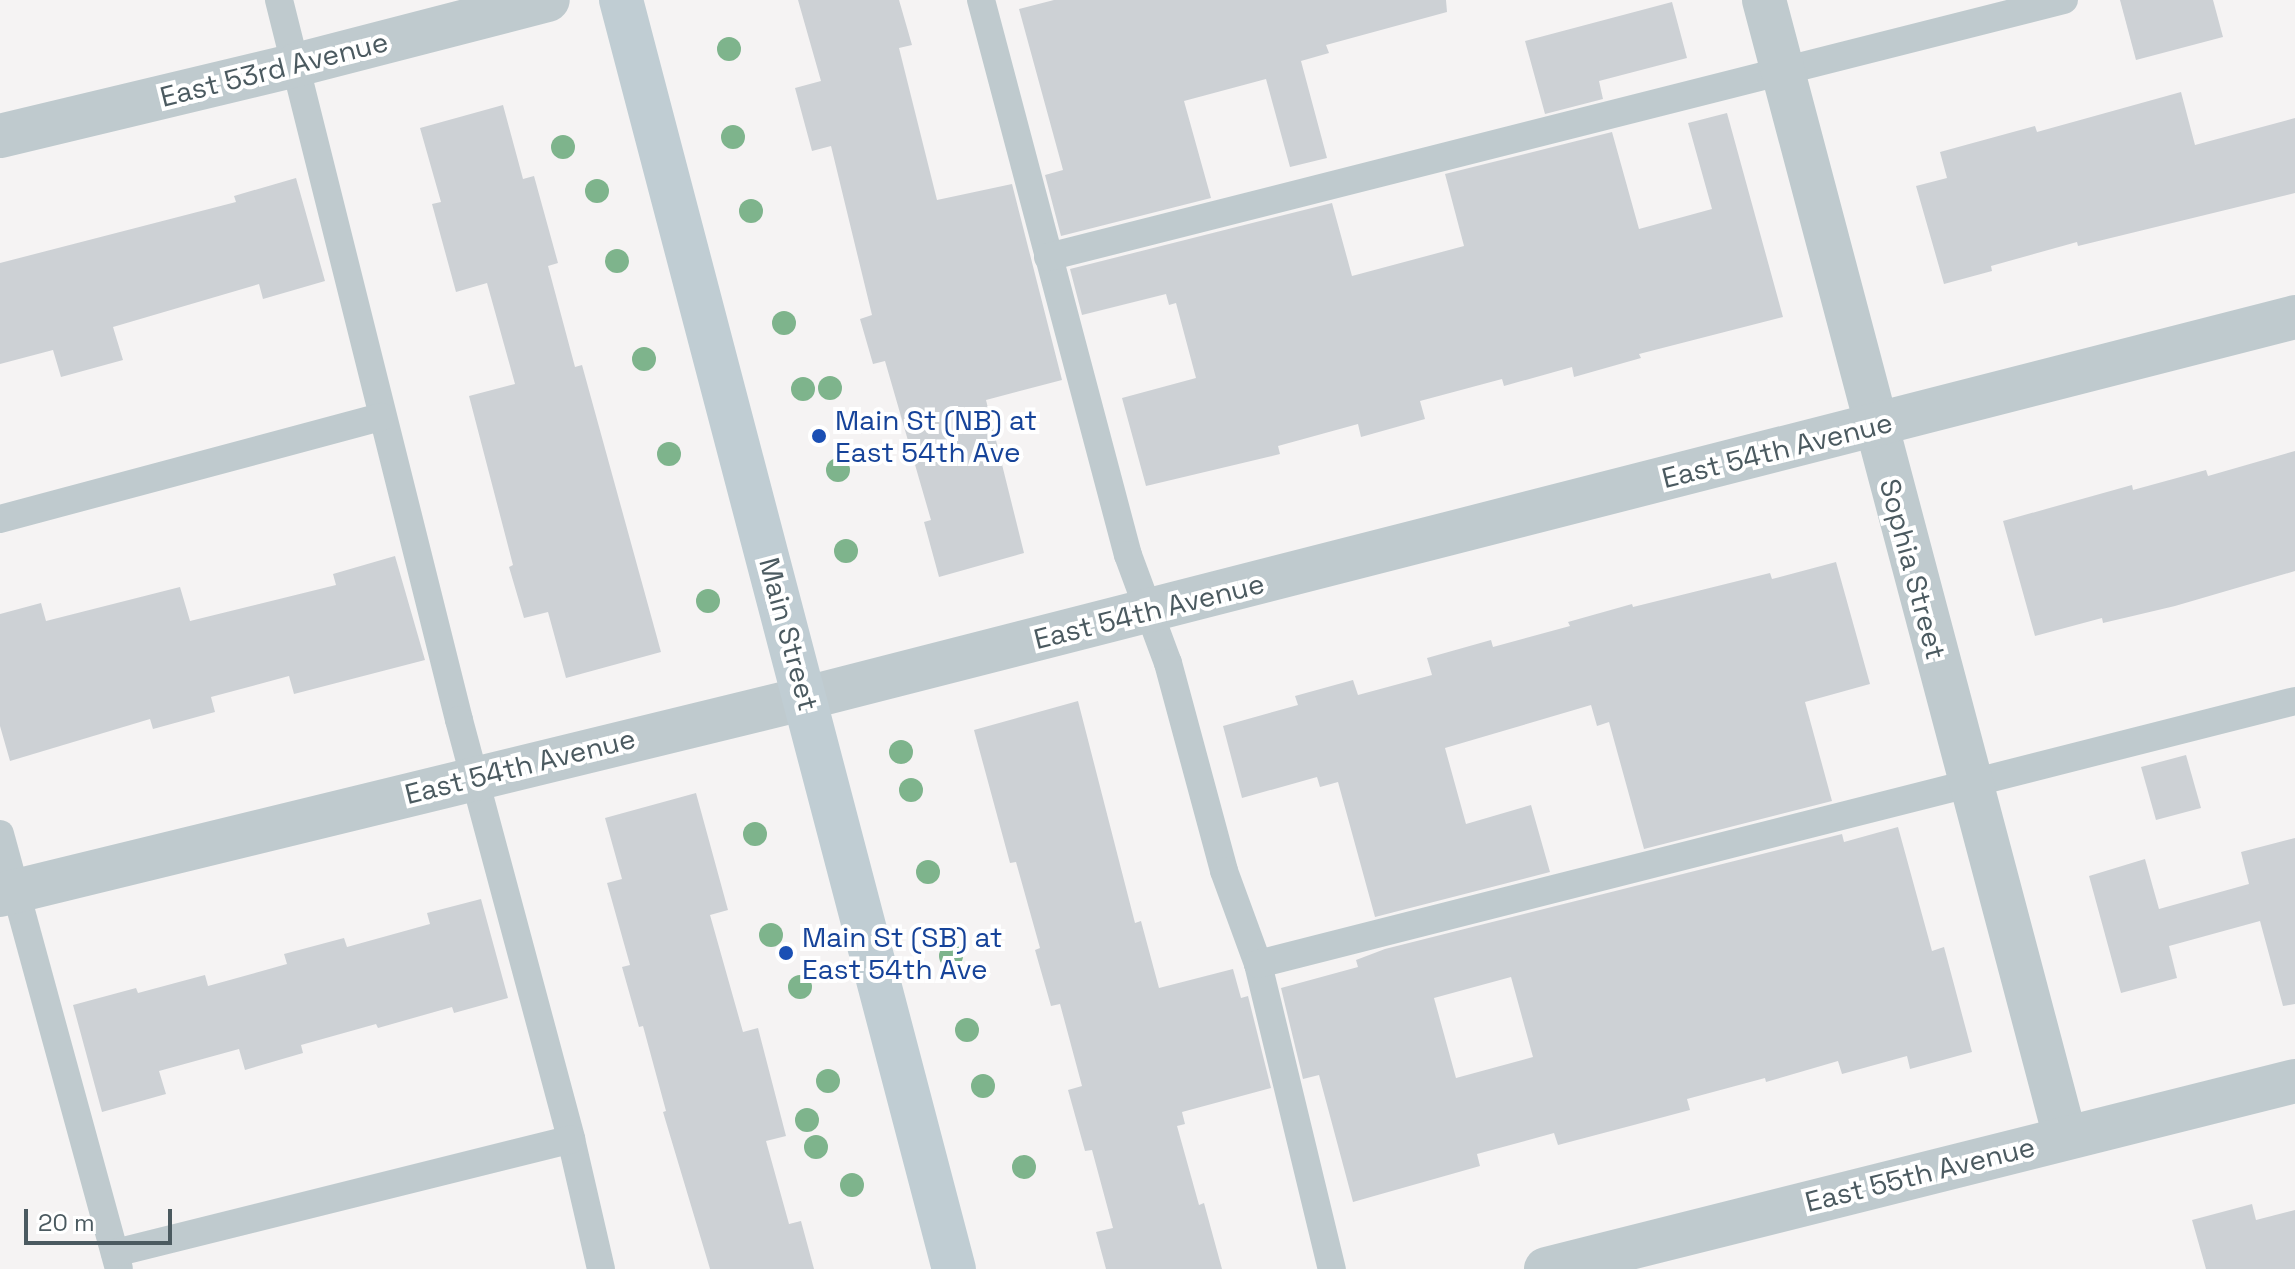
<!DOCTYPE html>
<style>
body{margin:0}
#map{position:relative;width:2295px;height:1269px;overflow:hidden;background:#f5f3f3;font-family:"Space Grotesk",sans-serif}
div>[style]{position:absolute}
.building>*{inset:0;background:#cdd1d5}
.lane>*{height:28px;margin:-14px;padding:0 14px;transform-origin:14px;border-radius:14px;background:#bfcace}
.street>*{height:44px;margin:-22px;padding:0 22px;transform-origin:22px;border-radius:22px;background:#bfcace}
.secondary>*{height:44px;margin:-22px;padding:0 22px;transform-origin:22px;border-radius:22px;background:#c0cdd3}
.trees>*{width:24px;height:24px;margin:-12px;border-radius:50%;background:#7eb48c}
.dots>*{width:22px;height:22px;translate:-50% -50%;box-sizing:border-box;border:4px solid #fff;border-radius:50%}
span{translate:-50% -50%;white-space:nowrap;text-align:center;line-height:1.15;-webkit-text-stroke:8px #fff;paint-order:stroke}
.street-label{font-size:28px;color:#4b5a60}
.transit-label{font-size:28px;color:#164399}
.left{translate:0 -50%;text-align:left}
.scale{position:absolute;left:24px;top:1209px;width:148px;height:36px;box-sizing:border-box;border:4px solid #4b5a60;border-top:0;padding-left:10px;font-size:24px;line-height:28px;white-space:nowrap;color:#4b5a60;-webkit-text-stroke:6px #fff;paint-order:stroke}
</style>
<div id="map">
<div class="building">
<div style="clip-path:polygon(798px 0,899px 0,912px 45px,899px 48px,937px 200px,1012px 184px,1062px 380px,986px 400px,1024px 553px,939px 577px,924px 522px,931px 520px,885px 361px,873px 364px,860px 319px,872px 315px,831px 146px,812px 151px,795px 88px,821px 81px)"></div>
<div style="clip-path:polygon(1054px 0,1446px 0,1447px 12px,1326px 45px,1329px 53px,1301px 61px,1327px 158px,1290px 167px,1266px 79px,1184px 101px,1211px 198px,1061px 236px,1045px 175px,1063px 170px,1019px 9px)"></div>
<div style="clip-path:polygon(2120px 0,2213px 0,2223px 37px,2136px 60px)"></div>
<div style="clip-path:polygon(1672px 2px,1687px 58px,1599px 81px,1603px 99px,1545px 114px,1525px 41px)"></div>
<div style="clip-path:polygon(2181px 92px,2195px 145px,2295px 118px,2295px 193px,2078px 246px,2077px 242px,1991px 266px,1992px 271px,1944px 284px,1916px 186px,1947px 178px,1940px 152px,2035px 126px,2037px 132px)"></div>
<div style="clip-path:polygon(503px 105px,523px 179px,534px 176px,558px 263px,548px 266px,575px 367px,582px 365px,661px 652px,566px 678px,548px 612px,524px 618px,509px 567px,513px 565px,469px 396px,515px 384px,487px 283px,456px 292px,432px 204px,441px 202px,420px 128px)"></div>
<div style="clip-path:polygon(1727px 113px,1783px 317px,1639px 354px,1641px 358px,1574px 377px,1572px 367px,1504px 386px,1502px 379px,1420px 401px,1425px 419px,1361px 437px,1358px 424px,1278px 446px,1280px 454px,1146px 486px,1122px 398px,1196px 378px,1176px 303px,1169px 305px,1166px 294px,1082px 315px,1070px 269px,1332px 203px,1352px 276px,1464px 246px,1445px 174px,1612px 132px,1639px 229px,1712px 209px,1688px 123px)"></div>
<div style="clip-path:polygon(296px 178px,325px 281px,263px 299px,259px 284px,113px 327px,123px 360px,61px 377px,53px 350px,0 364px,0 263px,236px 202px,234px 196px)"></div>
<div style="clip-path:polygon(2295px 451px,2295px 571px,2175px 606px,2103px 623px,2102px 618px,2035px 636px,2003px 521px,2132px 485px,2133px 490px,2206px 470px,2208px 476px)"></div>
<div style="clip-path:polygon(395px 556px,425px 660px,294px 694px,289px 676px,211px 697px,215px 712px,153px 729px,150px 719px,10px 761px,0 726px,0 614px,41px 603px,46px 621px,180px 587px,190px 621px,336px 585px,333px 574px)"></div>
<div style="clip-path:polygon(1836px 562px,1870px 684px,1805px 702px,1832px 801px,1644px 849px,1609px 722px,1597px 726px,1591px 705px,1445px 748px,1466px 824px,1531px 805px,1550px 872px,1375px 917px,1338px 782px,1320px 787px,1317px 777px,1242px 798px,1223px 726px,1298px 705px,1295px 696px,1353px 680px,1358px 695px,1432px 675px,1427px 658px,1491px 640px,1493px 647px,1570px 626px,1568px 622px,1632px 604px,1633px 607px,1770px 573px,1772px 579px)"></div>
<div style="clip-path:polygon(1078px 701px,1135px 923px,1141px 921px,1159px 988px,1233px 969px,1241px 998px,1248px 996px,1271px 1088px,1182px 1112px,1185px 1124px,1177px 1126px,1199px 1205px,1204px 1203px,1222px 1269px,1106px 1269px,1096px 1232px,1113px 1228px,1092px 1150px,1085px 1151px,1068px 1090px,1082px 1086px,1060px 1004px,1051px 1006px,1035px 950px,1040px 948px,1016px 862px,1010px 863px,974px 730px)"></div>
<div style="clip-path:polygon(2186px 755px,2201px 808px,2156px 820px,2141px 767px)"></div>
<div style="clip-path:polygon(696px 793px,728px 910px,710px 915px,743px 1032px,758px 1028px,786px 1136px,766px 1141px,789px 1224px,801px 1221px,814px 1269px,710px 1269px,663px 1112px,666px 1111px,643px 1026px,639px 1027px,622px 967px,630px 965px,607px 883px,622px 879px,605px 818px)"></div>
<div style="clip-path:polygon(evenodd,1898px 827px,1932px 951px,1944px 947px,1972px 1052px,1910px 1069px,1907px 1056px,1842px 1074px,1838px 1061px,1766px 1082px,1765px 1078px,1687px 1099px,1690px 1110px,1630px 1126px,1558px 1145px,1554px 1133px,1477px 1154px,1480px 1166px,1353px 1202px,1319px 1075px,1303px 1079px,1281px 988px,1358px 967px,1356px 960px,1385px 949px,1842px 834px,1844px 842px,1898px 827px,1511px 977px,1533px 1057px,1456px 1078px,1434px 998px,1511px 977px)"></div>
<div style="clip-path:polygon(2295px 838px,2295px 1004px,2283px 1006px,2260px 921px,2169px 946px,2177px 978px,2121px 993px,2089px 876px,2145px 859px,2159px 909px,2249px 884px,2241px 852px)"></div>
<div style="clip-path:polygon(481px 899px,508px 998px,454px 1013px,452px 1007px,378px 1028px,376px 1024px,301px 1045px,303px 1053px,245px 1070px,239px 1049px,159px 1071px,166px 1094px,102px 1112px,73px 1005px,136px 988px,138px 993px,205px 975px,208px 986px,287px 964px,284px 954px,344px 938px,347px 947px,430px 924px,427px 913px)"></div>
<div style="clip-path:polygon(2252px 1204px,2256px 1220px,2295px 1210px,2295px 1269px,2206px 1269px,2192px 1220px)"></div>
</div>
<div class="lane">
<div style="left:279px;top:0;width:742px;rotate:75.96deg"></div>
<div style="left:459px;top:720px;width:434px;rotate:75deg"></div>
<div style="left:571px;top:1139px;width:133px;rotate:77deg"></div>
<div style="left:981px;top:0;width:574px;rotate:75.17deg"></div>
<div style="left:1128px;top:555px;width:115px;rotate:69.7deg"></div>
<div style="left:1168px;top:663px;width:215px;rotate:74.9deg"></div>
<div style="left:1224px;top:871px;width:99px;rotate:69.9deg"></div>
<div style="left:1258px;top:964px;width:314px;rotate:76.4deg"></div>
<div style="left:1048px;top:257px;width:1048px;rotate:-14.2deg"></div>
<div style="left:0;top:519px;width:395px;rotate:-15deg"></div>
<div style="left:0;top:834px;width:450px;rotate:74.7deg"></div>
<div style="left:1258px;top:964px;width:1070px;rotate:-14.23deg"></div>
<div style="left:115px;top:1253px;width:470px;rotate:-14deg"></div>
</div>
<div class="street">
<div style="left:1764px;top:0;width:1176px;rotate:75.17deg"></div>
<div style="left:0;top:136px;width:304px;rotate:-13.5deg"></div>
<div style="left:296px;top:65px;width:260px;rotate:-14.5deg"></div>
<div style="left:0;top:895px;width:830px;rotate:-13.73deg"></div>
<div style="left:806px;top:698px;width:1537px;rotate:-14.35deg"></div>
<div style="left:1546px;top:1269px;width:772px;rotate:-14.09deg"></div>
</div>
<div class="secondary">
<div style="left:621px;top:0;width:1312px;rotate:75.3deg"></div>
</div>
<div class="trees">
<div style="left:729px;top:49px"></div>
<div style="left:733px;top:137px"></div>
<div style="left:563px;top:147px"></div>
<div style="left:597px;top:191px"></div>
<div style="left:751px;top:211px"></div>
<div style="left:617px;top:261px"></div>
<div style="left:784px;top:323px"></div>
<div style="left:644px;top:359px"></div>
<div style="left:830px;top:388px"></div>
<div style="left:803px;top:389px"></div>
<div style="left:669px;top:454px"></div>
<div style="left:838px;top:470px"></div>
<div style="left:846px;top:551px"></div>
<div style="left:708px;top:601px"></div>
<div style="left:901px;top:752px"></div>
<div style="left:911px;top:790px"></div>
<div style="left:755px;top:834px"></div>
<div style="left:928px;top:872px"></div>
<div style="left:771px;top:935px"></div>
<div style="left:951px;top:956px"></div>
<div style="left:800px;top:987px"></div>
<div style="left:967px;top:1030px"></div>
<div style="left:828px;top:1081px"></div>
<div style="left:983px;top:1086px"></div>
<div style="left:807px;top:1120px"></div>
<div style="left:816px;top:1147px"></div>
<div style="left:1024px;top:1167px"></div>
<div style="left:852px;top:1185px"></div>
</div>
<div class="dots">
<div style="left:819px;top:436px;background:#1a4fb4"></div>
<div style="left:786px;top:953px;background:#1a4fb4"></div>
</div>
<div class="street-label">
<span style="left:274px;top:69px;rotate:-14deg">East 53rd Avenue</span>
<span style="left:1777px;top:450px;rotate:-14deg">East 54th Avenue</span>
<span style="left:1913px;top:569px;rotate:75deg">Sophia Street</span>
<span style="left:1149px;top:611px;rotate:-14deg">East 54th Avenue</span>
<span style="left:789px;top:634px;rotate:75deg">Main Street</span>
<span style="left:520px;top:766px;rotate:-14deg">East 54th Avenue</span>
<span style="left:1920px;top:1174px;rotate:-14deg">East 55th Avenue</span>
</div>
<div class="transit-label">
<span class="left" style="left:835px;top:436px">Main St (NB) at<br>East 54th Ave</span>
<span class="left" style="left:802px;top:953px">Main St (SB) at<br>East 54th Ave</span>
</div>
<div class="scale">20 m</div>
</div>
